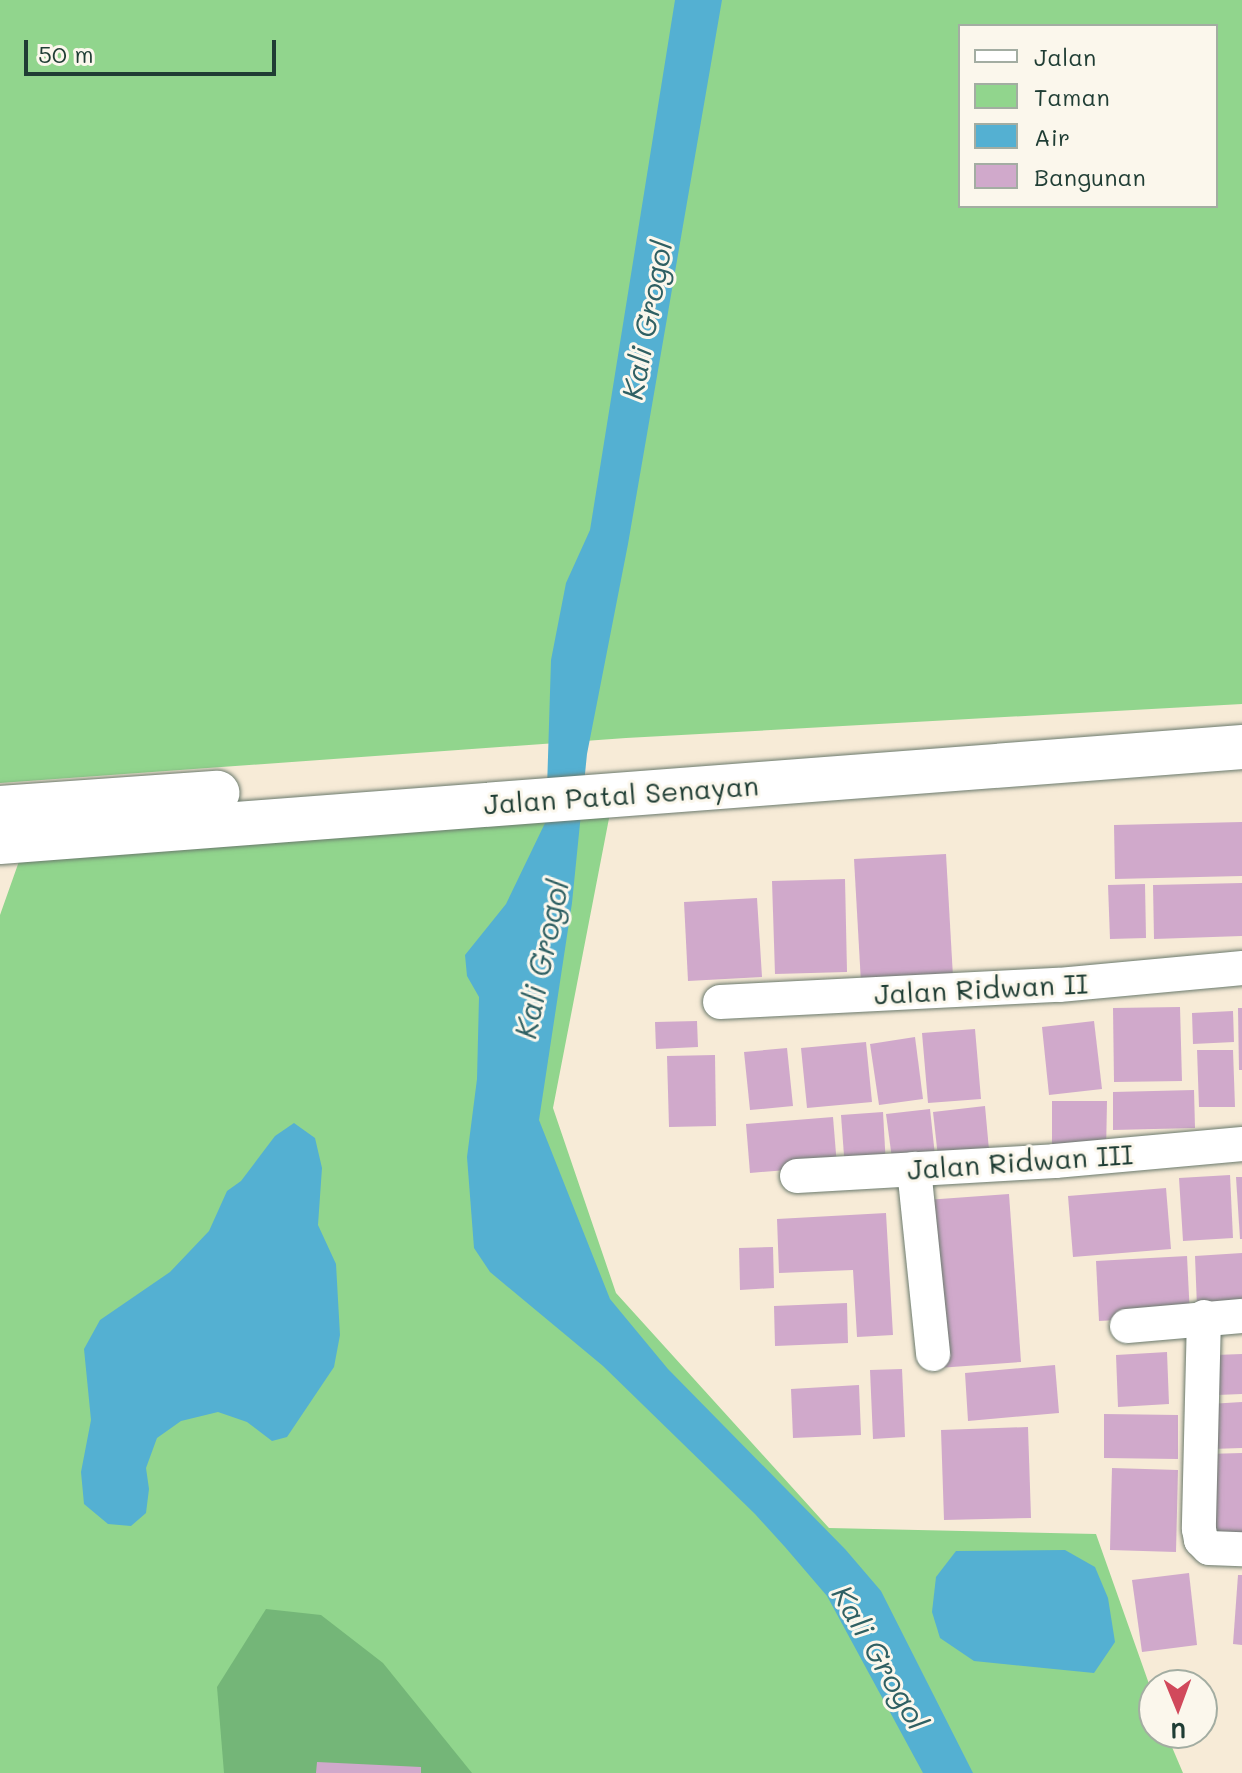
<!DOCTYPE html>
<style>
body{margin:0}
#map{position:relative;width:1242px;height:1773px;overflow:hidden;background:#f7ebd7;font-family:Mali,sans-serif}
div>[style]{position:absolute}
.green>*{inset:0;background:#91d58d}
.forest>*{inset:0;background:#74b678}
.water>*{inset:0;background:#54b0d2}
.building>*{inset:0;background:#d0a9cb}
.roads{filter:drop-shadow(0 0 2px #6b7a6d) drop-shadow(0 0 2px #6b7a6d)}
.street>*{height:34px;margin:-17px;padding:0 17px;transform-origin:17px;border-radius:17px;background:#fff}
.secondary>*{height:44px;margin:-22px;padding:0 22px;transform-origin:22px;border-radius:22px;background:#fff}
span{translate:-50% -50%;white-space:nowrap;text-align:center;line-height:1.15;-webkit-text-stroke:6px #fbf7ec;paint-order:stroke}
.street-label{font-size:28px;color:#1f3d34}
.water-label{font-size:30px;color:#2f6063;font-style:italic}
.legend{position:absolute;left:958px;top:24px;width:260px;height:184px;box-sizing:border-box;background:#fbf7ec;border:2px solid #a3ada2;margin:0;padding:10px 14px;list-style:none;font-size:24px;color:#1f3d34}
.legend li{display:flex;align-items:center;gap:16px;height:40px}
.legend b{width:40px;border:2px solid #a3ada2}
.north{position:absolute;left:1138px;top:1669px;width:80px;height:80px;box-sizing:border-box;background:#fbf7ec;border:2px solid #a3ada2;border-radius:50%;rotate:179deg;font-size:22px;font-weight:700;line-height:32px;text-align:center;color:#1f3d34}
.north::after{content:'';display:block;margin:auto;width:28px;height:36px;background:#d1495b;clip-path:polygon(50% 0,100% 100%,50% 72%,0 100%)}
.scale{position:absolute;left:24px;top:40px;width:252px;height:36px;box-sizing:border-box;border:4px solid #1f3d34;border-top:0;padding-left:10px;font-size:24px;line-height:28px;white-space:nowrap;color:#1f3d34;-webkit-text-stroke:6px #fbf7ec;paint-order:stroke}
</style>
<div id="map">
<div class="green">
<div style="clip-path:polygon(evenodd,0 0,1242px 0,1242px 704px,626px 738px,0 783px,0 0,960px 26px,1216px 26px,1216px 206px,960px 206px,960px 26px)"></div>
<div style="clip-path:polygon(611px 808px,553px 1108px,616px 1293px,829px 1528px,1096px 1534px,1154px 1698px,1154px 1733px,1166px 1733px,1183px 1773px,0 1773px,0 915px,23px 850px)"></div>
</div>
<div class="forest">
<div style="clip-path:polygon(266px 1609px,321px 1615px,383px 1663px,472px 1773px,224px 1773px,217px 1687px)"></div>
</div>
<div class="water">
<div style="clip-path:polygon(675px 0,722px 0,628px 544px,587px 754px,572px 903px,539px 1120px,610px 1299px,668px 1369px,845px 1549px,881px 1591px,973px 1773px,923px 1773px,827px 1596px,785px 1547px,755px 1514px,603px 1366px,490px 1272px,474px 1248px,467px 1157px,477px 1079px,479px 997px,467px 976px,465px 955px,506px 904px,546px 821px,551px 660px,566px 583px,590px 530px)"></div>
<div style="clip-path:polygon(294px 1123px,315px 1138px,322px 1168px,318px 1225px,336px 1264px,340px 1335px,334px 1367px,287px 1437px,272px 1441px,247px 1422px,218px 1412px,181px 1421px,157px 1438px,146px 1468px,149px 1489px,146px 1513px,131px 1526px,108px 1524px,84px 1504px,81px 1472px,91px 1420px,84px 1349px,100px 1320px,170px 1272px,209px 1231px,227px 1191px,241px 1181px,275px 1136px)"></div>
<div style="clip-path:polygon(1065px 1550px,1095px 1567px,1108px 1598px,1115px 1642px,1094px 1673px,974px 1661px,940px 1638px,932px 1612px,936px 1577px,956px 1551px)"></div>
</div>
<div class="building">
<div style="clip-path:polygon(1242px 822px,1242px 876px,1115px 879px,1114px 825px)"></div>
<div style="clip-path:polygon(946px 854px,953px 977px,861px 983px,854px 859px)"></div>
<div style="clip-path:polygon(845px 879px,847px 972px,775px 974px,772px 881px)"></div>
<div style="clip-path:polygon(1242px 883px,1242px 936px,1154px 939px,1153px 885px)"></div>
<div style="clip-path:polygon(1145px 884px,1146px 938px,1110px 939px,1108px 885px)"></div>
<div style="clip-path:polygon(757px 898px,762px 977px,688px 981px,684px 902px)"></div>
<div style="clip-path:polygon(1180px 1007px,1182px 1081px,1114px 1082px,1113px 1008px)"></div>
<div style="clip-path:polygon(1238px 1008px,1242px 1008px,1242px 1070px,1239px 1070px)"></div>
<div style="clip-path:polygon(1233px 1011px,1234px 1042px,1193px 1044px,1192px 1013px)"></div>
<div style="clip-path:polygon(697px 1021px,698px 1047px,656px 1049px,655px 1022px)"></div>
<div style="clip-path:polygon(1094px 1021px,1102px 1089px,1049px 1095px,1042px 1027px)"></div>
<div style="clip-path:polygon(975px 1029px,981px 1099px,928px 1103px,922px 1033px)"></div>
<div style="clip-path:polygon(915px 1037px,923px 1099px,879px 1105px,870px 1044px)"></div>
<div style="clip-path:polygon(866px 1042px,872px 1102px,807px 1108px,801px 1048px)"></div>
<div style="clip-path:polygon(787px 1048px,793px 1106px,750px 1110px,744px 1052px)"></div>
<div style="clip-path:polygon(1197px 1050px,1233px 1050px,1235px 1107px,1199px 1107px)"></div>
<div style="clip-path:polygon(715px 1055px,716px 1126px,669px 1127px,667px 1056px)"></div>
<div style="clip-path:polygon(1194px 1090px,1195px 1128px,1113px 1130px,1113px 1092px)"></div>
<div style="clip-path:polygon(1052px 1101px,1107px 1101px,1106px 1153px,1052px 1155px)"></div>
<div style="clip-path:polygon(985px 1106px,990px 1161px,939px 1166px,933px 1112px)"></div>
<div style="clip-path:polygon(930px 1109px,936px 1165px,893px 1166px,886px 1114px)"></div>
<div style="clip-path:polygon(883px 1112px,886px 1166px,845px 1169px,841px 1115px)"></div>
<div style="clip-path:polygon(833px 1117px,837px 1166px,750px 1173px,746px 1124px)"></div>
<div style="clip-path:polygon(1230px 1175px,1233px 1238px,1183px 1241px,1179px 1178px)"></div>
<div style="clip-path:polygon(1236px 1177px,1242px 1177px,1242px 1239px,1240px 1239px)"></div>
<div style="clip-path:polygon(1166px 1188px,1171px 1249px,1073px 1257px,1068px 1196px)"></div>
<div style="clip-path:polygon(1009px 1194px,1021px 1362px,938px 1368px,926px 1200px)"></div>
<div style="clip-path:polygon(886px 1213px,893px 1335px,857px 1337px,853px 1270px,779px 1273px,777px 1219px)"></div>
<div style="clip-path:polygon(773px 1247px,774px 1288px,740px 1290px,739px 1248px)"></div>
<div style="clip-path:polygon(1242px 1253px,1242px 1305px,1197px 1307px,1195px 1256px)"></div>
<div style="clip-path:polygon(1187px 1256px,1190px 1316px,1099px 1321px,1096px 1261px)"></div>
<div style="clip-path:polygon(847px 1303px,848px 1343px,775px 1346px,774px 1306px)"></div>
<div style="clip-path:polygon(1167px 1352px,1169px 1404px,1118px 1407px,1116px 1355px)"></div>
<div style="clip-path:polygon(1242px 1354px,1242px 1394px,1217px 1395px,1215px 1355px)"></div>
<div style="clip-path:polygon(1055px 1365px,1059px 1413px,968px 1421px,965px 1373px)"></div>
<div style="clip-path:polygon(902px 1369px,905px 1437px,873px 1439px,870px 1370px)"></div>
<div style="clip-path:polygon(859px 1385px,861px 1435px,793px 1438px,791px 1389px)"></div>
<div style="clip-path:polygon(1242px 1402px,1242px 1448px,1211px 1449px,1209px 1404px)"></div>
<div style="clip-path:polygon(1104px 1414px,1178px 1415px,1178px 1459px,1104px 1458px)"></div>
<div style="clip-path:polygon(1028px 1427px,1031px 1518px,944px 1520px,941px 1430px)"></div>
<div style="clip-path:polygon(1242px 1453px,1242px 1545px,1208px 1546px,1207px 1454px)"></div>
<div style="clip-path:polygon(1112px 1468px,1178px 1470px,1176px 1552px,1110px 1550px)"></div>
<div style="clip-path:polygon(1189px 1573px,1197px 1645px,1142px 1652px,1132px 1580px)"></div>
<div style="clip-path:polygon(1238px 1575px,1242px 1575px,1242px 1645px,1233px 1644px)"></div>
<div style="clip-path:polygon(317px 1762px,421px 1767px,421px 1773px,316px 1773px)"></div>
</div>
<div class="roads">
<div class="street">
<div style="left:720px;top:1002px;width:339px;rotate:-2.9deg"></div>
<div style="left:1059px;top:985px;width:184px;rotate:-5.3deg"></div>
<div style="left:914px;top:1169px;width:186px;rotate:84.1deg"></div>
<div style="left:797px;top:1176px;width:258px;rotate:-3.3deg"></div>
<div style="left:1055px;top:1161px;width:188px;rotate:-5.2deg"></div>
<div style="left:1204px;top:1317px;width:212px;rotate:91.4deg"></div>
<div style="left:1199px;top:1529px;width:11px;rotate:80deg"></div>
<div style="left:1201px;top:1540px;width:11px;rotate:45deg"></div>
<div style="left:1209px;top:1548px;width:33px;rotate:2deg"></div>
<div style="left:1127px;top:1326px;width:115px;rotate:-5deg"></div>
</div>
<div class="secondary">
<div style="left:0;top:808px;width:218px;rotate:-4deg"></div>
<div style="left:0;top:842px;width:1246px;rotate:-4.37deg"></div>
</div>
</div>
<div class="street-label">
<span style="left:621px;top:794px;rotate:-4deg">Jalan Patal Senayan</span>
<span style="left:981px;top:988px;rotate:-3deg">Jalan Ridwan II</span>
<span style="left:1020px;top:1161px;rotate:-4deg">Jalan Ridwan III</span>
</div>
<div class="water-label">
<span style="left:646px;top:320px;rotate:-79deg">Kali Grogol</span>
<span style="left:541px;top:959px;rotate:-78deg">Kali Grogol</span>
<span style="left:881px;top:1657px;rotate:60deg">Kali Grogol</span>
</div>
<ul class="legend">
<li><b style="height:10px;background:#fff"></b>Jalan</li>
<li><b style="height:22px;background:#91d58d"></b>Taman</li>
<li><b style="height:22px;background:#54b0d2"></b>Air</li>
<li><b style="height:22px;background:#d0a9cb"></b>Bangunan</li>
</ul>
<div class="north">U</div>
<div class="scale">50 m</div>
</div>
